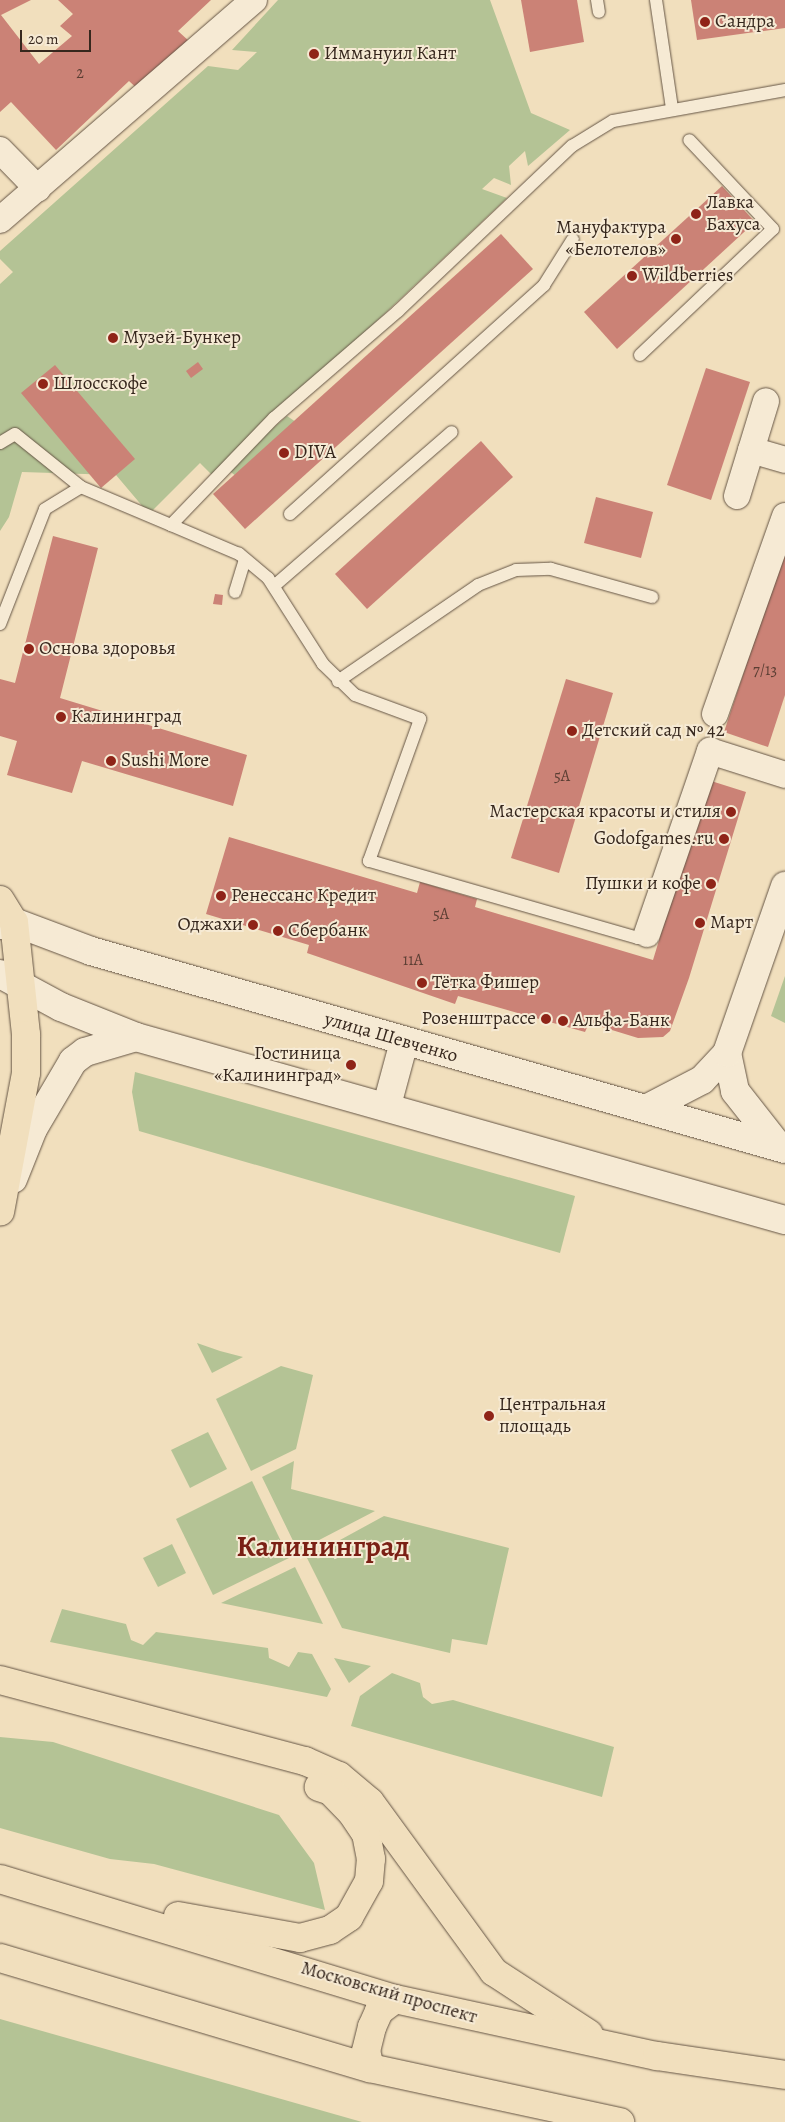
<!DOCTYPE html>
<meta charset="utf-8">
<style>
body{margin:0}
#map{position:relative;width:785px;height:2122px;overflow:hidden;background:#f1dfbd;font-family:Alegreya,serif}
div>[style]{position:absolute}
.green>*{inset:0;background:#b4c395}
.building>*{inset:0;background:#cb8276}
.roads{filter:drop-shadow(0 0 1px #655545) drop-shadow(0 0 1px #655545)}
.lane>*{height:12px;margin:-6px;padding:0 6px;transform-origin:6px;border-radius:6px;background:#f6ead4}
.street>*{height:26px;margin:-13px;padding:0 13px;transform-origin:13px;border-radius:13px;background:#f6ead4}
.secondary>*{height:28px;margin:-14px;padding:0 14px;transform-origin:14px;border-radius:14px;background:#f6ead4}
.primary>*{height:28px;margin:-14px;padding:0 14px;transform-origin:14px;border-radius:14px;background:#f1dfbd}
.dots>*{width:14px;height:14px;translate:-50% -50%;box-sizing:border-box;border:2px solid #f6ead4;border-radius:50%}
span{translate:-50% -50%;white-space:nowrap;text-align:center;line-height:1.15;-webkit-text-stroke:4px #f6ead4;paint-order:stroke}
.number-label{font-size:16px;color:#5b3e33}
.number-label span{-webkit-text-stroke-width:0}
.poi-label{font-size:19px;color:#36271d}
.left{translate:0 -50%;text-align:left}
.right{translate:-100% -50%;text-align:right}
.street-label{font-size:19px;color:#36271d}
.town-label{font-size:29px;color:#7a1f14;font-weight:700}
.scale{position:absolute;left:20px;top:30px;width:71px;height:22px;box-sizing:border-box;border:2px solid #36271d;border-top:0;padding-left:6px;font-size:15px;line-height:18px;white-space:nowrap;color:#36271d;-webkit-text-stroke:4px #f6ead4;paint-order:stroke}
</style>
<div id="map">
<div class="green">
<div style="clip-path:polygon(278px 0,490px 0,531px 113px,570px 130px,528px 166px,525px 151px,509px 166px,511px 185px,494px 178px,482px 189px,507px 198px,213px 476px,200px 463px,149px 514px,116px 475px,22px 472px,9px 517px,0 531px,0 284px,13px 272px,0 259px,0 251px,208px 66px,238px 70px,257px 52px,232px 50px)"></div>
<div style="clip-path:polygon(287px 416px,308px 430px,248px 486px,226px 468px)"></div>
<div style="clip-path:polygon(785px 976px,785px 1023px,771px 1016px)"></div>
<div style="clip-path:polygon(135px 1072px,575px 1196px,560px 1253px,139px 1131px,132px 1092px)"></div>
<div style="clip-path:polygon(197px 1343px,220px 1351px,243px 1357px,212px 1373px)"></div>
<div style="clip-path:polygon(281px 1366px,313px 1375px,296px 1449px,251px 1471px,216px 1399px)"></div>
<div style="clip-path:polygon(208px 1432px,227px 1469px,190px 1488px,171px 1450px)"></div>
<div style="clip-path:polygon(294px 1461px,291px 1489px,375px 1511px,298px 1551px,262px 1477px)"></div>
<div style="clip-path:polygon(252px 1481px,289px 1558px,213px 1595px,176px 1519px)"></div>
<div style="clip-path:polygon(384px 1516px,509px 1548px,487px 1645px,452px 1639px,450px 1653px,342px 1628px,307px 1558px)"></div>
<div style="clip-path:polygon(172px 1544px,186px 1573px,158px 1587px,143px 1558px)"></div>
<div style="clip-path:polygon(295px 1567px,323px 1624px,221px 1603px)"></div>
<div style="clip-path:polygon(62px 1609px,126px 1624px,131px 1640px,143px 1645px,156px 1632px,268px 1648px,269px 1658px,289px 1667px,298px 1652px,312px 1654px,331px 1689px,327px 1697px,50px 1642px)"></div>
<div style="clip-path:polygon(334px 1658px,371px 1666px,349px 1683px)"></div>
<div style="clip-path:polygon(392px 1673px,420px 1683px,423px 1697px,432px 1704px,453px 1700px,614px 1747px,602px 1797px,351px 1726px,360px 1696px)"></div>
<div style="clip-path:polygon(0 1737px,53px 1742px,279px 1815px,314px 1863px,325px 1910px,154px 1864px,110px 1859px,0 1828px)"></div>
<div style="clip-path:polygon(0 2019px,362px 2122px,0 2122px)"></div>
</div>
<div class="building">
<div style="clip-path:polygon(0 0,31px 0,1px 15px,39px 64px,72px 36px,60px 26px,73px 14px,58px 0,211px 0,178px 31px,190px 42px,141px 92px,129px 81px,56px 150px,11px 102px,0 112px)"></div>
<div style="clip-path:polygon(521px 0,577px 0,584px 42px,530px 52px)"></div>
<div style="clip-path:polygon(691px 0,785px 0,785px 28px,697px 40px)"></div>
<div style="clip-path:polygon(722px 186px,755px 222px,617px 349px,584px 312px)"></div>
<div style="clip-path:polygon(501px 234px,533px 269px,245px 529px,213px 494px)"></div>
<div style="clip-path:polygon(198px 362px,203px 369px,191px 378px,186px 371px)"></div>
<div style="clip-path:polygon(55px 365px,135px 459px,101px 488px,21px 393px)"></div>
<div style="clip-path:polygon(706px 368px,750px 382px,711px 500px,667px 485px)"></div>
<div style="clip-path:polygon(481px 441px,513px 477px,367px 609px,335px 574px)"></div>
<div style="clip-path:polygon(596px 497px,653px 512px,641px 558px,584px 543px)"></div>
<div style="clip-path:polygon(53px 536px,98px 548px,60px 698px,247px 755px,233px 806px,82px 761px,72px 793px,7px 775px,17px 741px,0 736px,0 679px,15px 683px)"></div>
<div style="clip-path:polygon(785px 548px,785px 695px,768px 747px,724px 732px)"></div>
<div style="clip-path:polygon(215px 594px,223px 595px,222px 605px,213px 604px)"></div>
<div style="clip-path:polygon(566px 679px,613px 693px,559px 873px,511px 858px)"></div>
<div style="clip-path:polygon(708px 780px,746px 792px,689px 978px,670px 1031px,663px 1037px,638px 1038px,589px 1023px,585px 1032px,458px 996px,455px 1004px,307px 953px,309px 945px,206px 914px,229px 837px,417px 893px,420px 882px,477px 899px,475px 907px,653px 960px)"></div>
</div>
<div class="roads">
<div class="lane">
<div style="left:597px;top:0;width:12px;rotate:81deg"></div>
<div style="left:656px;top:0;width:109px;rotate:81.6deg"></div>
<div style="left:640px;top:355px;width:183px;rotate:-43.5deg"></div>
<div style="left:773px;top:229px;width:122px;rotate:-133.3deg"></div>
<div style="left:0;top:443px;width:17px;rotate:-31deg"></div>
<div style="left:15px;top:434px;width:85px;rotate:38.8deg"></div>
<div style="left:290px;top:514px;width:342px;rotate:-42deg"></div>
<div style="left:544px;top:285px;width:54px;rotate:-57.8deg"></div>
<div style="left:274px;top:586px;width:235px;rotate:-40.9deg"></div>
<div style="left:235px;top:592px;width:34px;rotate:-73deg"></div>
<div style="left:0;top:624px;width:123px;rotate:-68.6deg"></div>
<div style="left:45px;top:509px;width:42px;rotate:-31.4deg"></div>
<div style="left:81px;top:487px;width:98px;rotate:22.9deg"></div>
<div style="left:338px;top:681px;width:170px;rotate:-34.4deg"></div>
<div style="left:478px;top:585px;width:41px;rotate:-21.5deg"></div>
<div style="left:516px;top:570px;width:35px;rotate:-2deg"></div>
<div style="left:551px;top:569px;width:105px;rotate:15.5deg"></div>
<div style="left:647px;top:934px;width:10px;rotate:156deg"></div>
<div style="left:638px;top:938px;width:280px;rotate:-164deg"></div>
<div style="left:369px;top:861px;width:151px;rotate:-70.2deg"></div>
<div style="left:420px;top:719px;width:69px;rotate:-159.7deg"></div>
<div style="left:355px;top:695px;width:45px;rotate:-135.9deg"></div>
<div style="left:323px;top:664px;width:102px;rotate:-122.6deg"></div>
<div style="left:268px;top:578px;width:38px;rotate:-140deg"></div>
<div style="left:239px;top:554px;width:74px;rotate:-156.9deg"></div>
<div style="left:171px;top:525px;width:149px;rotate:-46.1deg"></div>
<div style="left:274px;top:418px;width:164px;rotate:-40.8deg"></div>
<div style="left:398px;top:311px;width:240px;rotate:-43.5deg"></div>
<div style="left:572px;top:146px;width:48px;rotate:-31.4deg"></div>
<div style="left:613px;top:121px;width:175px;rotate:-10.2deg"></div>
</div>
<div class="street">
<div style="left:0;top:150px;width:54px;rotate:45.7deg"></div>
<div style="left:0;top:220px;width:336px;rotate:-40.9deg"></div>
<div style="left:751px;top:450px;width:35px;rotate:16deg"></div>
<div style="left:737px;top:496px;width:99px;rotate:-73deg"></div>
<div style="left:715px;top:714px;width:210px;rotate:-70.5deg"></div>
<div style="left:647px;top:934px;width:194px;rotate:-71deg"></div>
<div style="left:710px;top:751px;width:79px;rotate:17.7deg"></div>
</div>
<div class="secondary">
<div style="left:0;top:925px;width:14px;rotate:-12deg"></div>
<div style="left:14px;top:922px;width:82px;rotate:20.6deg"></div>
<div style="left:91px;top:951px;width:722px;rotate:15.92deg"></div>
<div style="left:0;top:974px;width:69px;rotate:28.4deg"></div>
<div style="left:61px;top:1007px;width:81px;rotate:21.8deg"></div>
<div style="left:136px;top:1037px;width:674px;rotate:15.75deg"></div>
<div style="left:727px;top:1053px;width:39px;rotate:78deg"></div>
<div style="left:735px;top:1091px;width:71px;rotate:51.8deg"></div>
<div style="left:387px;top:1105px;width:65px;rotate:-74.9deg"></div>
<div style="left:646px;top:1109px;width:63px;rotate:-27.4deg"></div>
<div style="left:702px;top:1080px;width:37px;rotate:-47deg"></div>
<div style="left:727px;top:1053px;width:177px;rotate:-70.8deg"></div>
<div style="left:13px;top:1179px;width:54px;rotate:-68.2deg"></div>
<div style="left:33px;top:1129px;width:79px;rotate:-59.5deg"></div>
<div style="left:73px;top:1061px;width:15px;rotate:-37deg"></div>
<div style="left:85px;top:1052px;width:53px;rotate:-16.4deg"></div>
</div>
<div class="primary">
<div style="left:0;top:900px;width:26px;rotate:58deg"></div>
<div style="left:14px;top:922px;width:114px;rotate:83.9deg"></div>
<div style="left:26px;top:1035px;width:38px;rotate:90deg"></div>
<div style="left:26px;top:1073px;width:141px;rotate:100.6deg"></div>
<div style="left:0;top:1680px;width:316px;rotate:14.9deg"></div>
<div style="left:305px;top:1761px;width:37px;rotate:24deg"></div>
<div style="left:339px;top:1776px;width:40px;rotate:40deg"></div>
<div style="left:370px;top:1802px;width:210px;rotate:53.9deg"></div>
<div style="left:494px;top:1972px;width:113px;rotate:33.1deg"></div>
<div style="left:0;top:1879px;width:413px;rotate:16.9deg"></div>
<div style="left:395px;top:1999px;width:268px;rotate:12.3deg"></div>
<div style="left:657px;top:2056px;width:129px;rotate:8.4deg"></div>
<div style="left:178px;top:1916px;width:124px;rotate:10.2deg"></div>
<div style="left:300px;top:1938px;width:31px;rotate:-15deg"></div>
<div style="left:330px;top:1930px;width:23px;rotate:-34deg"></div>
<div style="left:349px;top:1917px;width:41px;rotate:-60.9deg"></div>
<div style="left:369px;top:1881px;width:22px;rotate:-85deg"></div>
<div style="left:371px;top:1859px;width:25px;rotate:-101deg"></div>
<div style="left:366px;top:1834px;width:25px;rotate:-124deg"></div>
<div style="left:352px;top:1813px;width:30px;rotate:-134deg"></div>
<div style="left:331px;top:1791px;width:13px;rotate:-162deg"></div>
<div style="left:0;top:1958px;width:386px;rotate:16.6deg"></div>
<div style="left:370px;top:2068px;width:256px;rotate:12.2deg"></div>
<div style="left:370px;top:2068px;width:17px;rotate:-103deg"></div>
<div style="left:366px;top:2051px;width:25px;rotate:-76deg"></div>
<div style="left:372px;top:2027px;width:17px;rotate:-66deg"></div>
<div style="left:379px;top:2011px;width:20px;rotate:-37deg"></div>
</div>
</div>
<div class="dots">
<div style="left:705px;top:22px;background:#8f2418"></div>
<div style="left:314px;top:54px;background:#8f2418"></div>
<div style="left:696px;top:214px;background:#8f2418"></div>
<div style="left:676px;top:239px;background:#8f2418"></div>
<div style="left:632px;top:276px;background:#8f2418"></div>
<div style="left:113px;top:338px;background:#8f2418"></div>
<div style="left:43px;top:384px;background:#8f2418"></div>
<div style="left:284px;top:453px;background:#8f2418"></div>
<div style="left:29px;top:649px;background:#8f2418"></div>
<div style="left:61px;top:717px;background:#8f2418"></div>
<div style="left:572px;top:731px;background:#8f2418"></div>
<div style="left:111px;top:761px;background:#8f2418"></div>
<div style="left:731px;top:812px;background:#8f2418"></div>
<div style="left:724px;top:839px;background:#8f2418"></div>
<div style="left:711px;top:884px;background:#8f2418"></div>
<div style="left:221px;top:896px;background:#8f2418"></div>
<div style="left:700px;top:923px;background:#8f2418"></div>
<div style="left:253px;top:925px;background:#8f2418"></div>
<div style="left:278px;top:931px;background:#8f2418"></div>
<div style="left:422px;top:983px;background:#8f2418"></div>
<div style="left:546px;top:1019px;background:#8f2418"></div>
<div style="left:563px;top:1021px;background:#8f2418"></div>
<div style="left:351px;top:1065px;background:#8f2418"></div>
<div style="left:489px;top:1416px;background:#8f2418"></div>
</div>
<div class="number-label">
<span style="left:80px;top:73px">2</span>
<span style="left:765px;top:670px">7/13</span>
<span style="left:562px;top:776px">5А</span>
<span style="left:441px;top:914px">5А</span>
<span style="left:413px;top:960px">11А</span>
</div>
<div class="poi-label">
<span class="left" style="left:715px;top:22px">Сандра</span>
<span class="left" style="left:324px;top:54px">Иммануил Кант</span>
<span class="left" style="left:706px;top:214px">Лавка<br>Бахуса</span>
<span class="right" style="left:666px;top:239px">Мануфактура<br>«Белотелов»</span>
<span class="left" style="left:642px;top:276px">Wildberries</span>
<span class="left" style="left:123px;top:338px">Музей-Бункер</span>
<span class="left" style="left:53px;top:384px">Шлосскофе</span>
<span class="left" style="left:294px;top:453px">DIVA</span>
<span class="left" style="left:39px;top:649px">Основа здоровья</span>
<span class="left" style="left:71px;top:717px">Калининград</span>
<span class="left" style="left:582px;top:731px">Детский сад № 42</span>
<span class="left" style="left:121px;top:761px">Sushi More</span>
<span class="right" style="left:721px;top:812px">Мастерская красоты и стиля</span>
<span class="right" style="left:714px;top:839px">Godofgames.ru</span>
<span class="right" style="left:701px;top:884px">Пушки и кофе</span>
<span class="left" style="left:231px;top:896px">Ренессанс Кредит</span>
<span class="left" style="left:710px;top:923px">Март</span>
<span class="right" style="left:243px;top:925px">Оджахи</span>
<span class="left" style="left:288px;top:931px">Сбербанк</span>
<span class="left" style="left:432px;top:983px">Тётка Фишер</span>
<span class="right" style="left:536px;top:1019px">Розенштрассе</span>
<span class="left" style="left:573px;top:1021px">Альфа-Банк</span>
<span class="right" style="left:341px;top:1065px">Гостиница<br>«Калининград»</span>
<span class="left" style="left:499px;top:1416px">Центральная<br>площадь</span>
</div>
<div class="street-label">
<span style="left:391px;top:1038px;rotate:16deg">улица Шевченко</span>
<span style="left:389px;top:1993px;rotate:16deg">Московский проспект</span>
</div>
<div class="town-label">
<span style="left:323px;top:1547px">Калининград</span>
</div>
<div class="scale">20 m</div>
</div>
